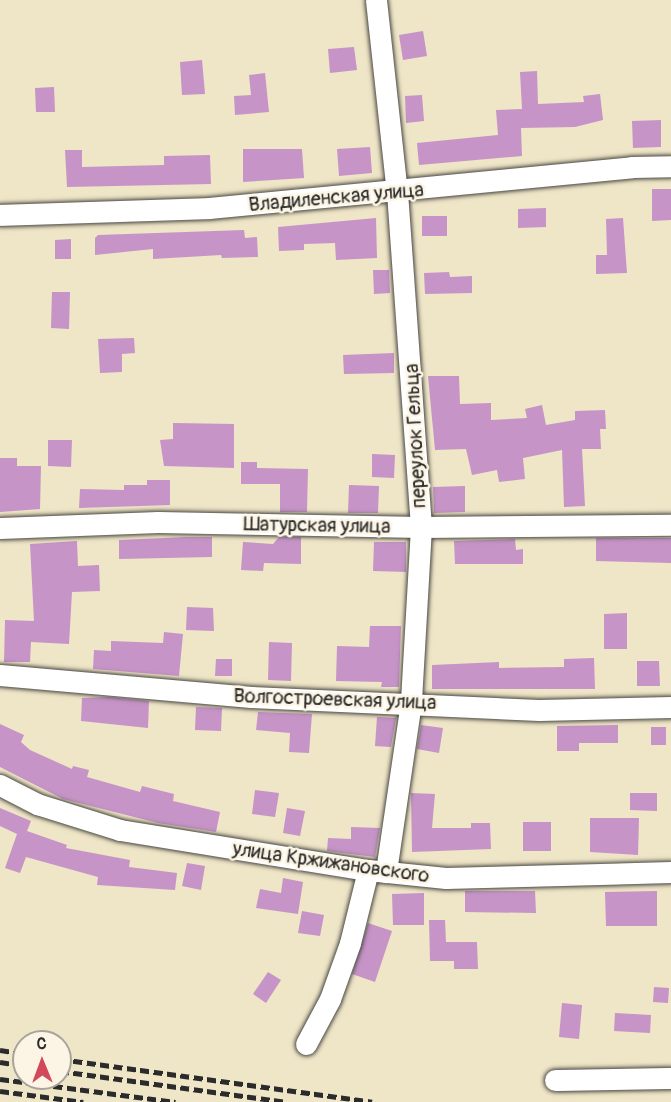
<!DOCTYPE html>
<meta charset="utf-8">
<style>
body{margin:0}
#map{position:relative;width:671px;height:1102px;overflow:hidden;background:#efe5c7;font-family:Pangolin,sans-serif}
div>[style]{position:absolute}
.building>*{inset:0;background:#c694c7}
.roads{filter:drop-shadow(0 0 2px #484742) drop-shadow(0 0 2px #484742)}
.street>*{height:21px;margin:-10.5px;padding:0 10.5px;transform-origin:10.5px;border-radius:10.5px;background:#fff}
.rail>*{height:4.5px;margin-top:-2.25px;transform-origin:0;background:repeating-linear-gradient(90deg,#2b2b2b 0 9px,transparent 0 13.5px)}
span{translate:-50% -50%;white-space:nowrap;text-align:center;line-height:1.15;-webkit-text-stroke:5px #fcf5e5;paint-order:stroke}
.street-label{font-size:20px;color:#2b2b2b}
.north{position:absolute;left:12px;top:1030px;width:60px;height:60px;box-sizing:border-box;background:#fcf5e5;border:2px solid #a8a49b;border-radius:50%;rotate:359deg;font-size:16px;font-weight:700;line-height:24px;text-align:center;color:#2b2b2b}
.north::after{content:'';display:block;margin:auto;width:21px;height:27px;background:#d1495b;clip-path:polygon(50% 0,100% 100%,50% 72%,0 100%)}
</style>
<div id="map">
<div class="building">
<div style="clip-path:polygon(423px 31px,427px 56px,403px 60px,399px 35px)"></div>
<div style="clip-path:polygon(354px 47px,357px 70px,330px 73px,328px 49px)"></div>
<div style="clip-path:polygon(202px 60px,205px 94px,182px 95px,180px 62px)"></div>
<div style="clip-path:polygon(537px 71px,538px 104px,584px 102px,583px 96px,600px 94px,603px 120px,575px 127px,521px 128px,522px 156px,419px 165px,417px 143px,498px 135px,496px 110px,522px 109px,520px 72px)"></div>
<div style="clip-path:polygon(265px 73px,269px 112px,235px 115px,234px 96px,251px 95px,249px 75px)"></div>
<div style="clip-path:polygon(54px 87px,55px 112px,36px 112px,35px 88px)"></div>
<div style="clip-path:polygon(422px 95px,424px 121px,406px 123px,405px 96px)"></div>
<div style="clip-path:polygon(661px 120px,661px 147px,633px 148px,632px 121px)"></div>
<div style="clip-path:polygon(370px 147px,372px 173px,339px 176px,337px 149px)"></div>
<div style="clip-path:polygon(243px 149px,302px 149px,304px 178px,243px 182px)"></div>
<div style="clip-path:polygon(65px 150px,82px 150px,82px 167px,164px 165px,164px 156px,210px 155px,211px 184px,67px 187px)"></div>
<div style="clip-path:polygon(652px 189px,671px 189px,671px 220px,652px 221px)"></div>
<div style="clip-path:polygon(546px 208px,546px 227px,518px 228px,518px 209px)"></div>
<div style="clip-path:polygon(422px 216px,447px 216px,447px 236px,422px 236px)"></div>
<div style="clip-path:polygon(376px 218px,377px 258px,336px 260px,335px 243px,304px 244px,304px 250px,279px 251px,278px 227px)"></div>
<div style="clip-path:polygon(623px 218px,627px 273px,596px 274px,596px 255px,607px 255px,606px 219px)"></div>
<div style="clip-path:polygon(244px 230px,245px 238px,257px 237px,258px 257px,222px 258px,221px 255px,153px 259px,153px 249px,95px 255px,95px 238px,98px 235px)"></div>
<div style="clip-path:polygon(71px 239px,71px 259px,55px 259px,55px 240px)"></div>
<div style="clip-path:polygon(373px 270px,389px 270px,390px 293px,374px 294px)"></div>
<div style="clip-path:polygon(449px 272px,450px 277px,472px 276px,472px 293px,425px 294px,424px 273px)"></div>
<div style="clip-path:polygon(52px 292px,70px 292px,69px 329px,51px 328px)"></div>
<div style="clip-path:polygon(134px 338px,135px 353px,122px 354px,122px 372px,100px 373px,98px 339px)"></div>
<div style="clip-path:polygon(394px 353px,394px 373px,344px 374px,343px 355px)"></div>
<div style="clip-path:polygon(428px 376px,459px 376px,460px 404px,491px 403px,491px 420px,527px 418px,525px 409px,542px 405px,546px 425px,575px 420px,575px 411px,605px 410px,606px 429px,600px 429px,601px 449px,582px 449px,585px 506px,564px 507px,562px 450px,523px 458px,525px 479px,499px 482px,497px 470px,472px 475px,466px 449px,435px 450px)"></div>
<div style="clip-path:polygon(173px 423px,234px 424px,234px 468px,164px 466px,160px 440px,173px 439px)"></div>
<div style="clip-path:polygon(48px 440px,72px 440px,71px 467px,48px 466px)"></div>
<div style="clip-path:polygon(372px 454px,395px 455px,394px 478px,372px 477px)"></div>
<div style="clip-path:polygon(0 458px,17px 458px,17px 466px,41px 466px,40px 509px,0 512px)"></div>
<div style="clip-path:polygon(241px 462px,257px 462px,257px 468px,308px 469px,307px 512px,280px 512px,280px 484px,241px 484px)"></div>
<div style="clip-path:polygon(147px 480px,170px 480px,170px 505px,79px 508px,80px 489px,124px 490px,124px 485px,147px 485px)"></div>
<div style="clip-path:polygon(349px 485px,379px 486px,378px 513px,348px 513px)"></div>
<div style="clip-path:polygon(465px 486px,465px 512px,434px 513px,433px 487px)"></div>
<div style="clip-path:polygon(186px 537px,212px 537px,212px 557px,119px 559px,119px 540px)"></div>
<div style="clip-path:polygon(279px 537px,301px 537px,301px 564px,264px 563px,263px 571px,241px 570px,243px 542px,273px 544px)"></div>
<div style="clip-path:polygon(596px 538px,671px 538px,671px 563px,596px 561px)"></div>
<div style="clip-path:polygon(515px 539px,516px 550px,523px 549px,523px 564px,455px 564px,454px 541px)"></div>
<div style="clip-path:polygon(77px 541px,78px 566px,99px 565px,100px 591px,72px 592px,69px 644px,31px 642px,30px 662px,4px 662px,5px 620px,34px 621px,30px 544px)"></div>
<div style="clip-path:polygon(374px 542px,406px 542px,406px 572px,373px 571px)"></div>
<div style="clip-path:polygon(187px 607px,213px 608px,214px 631px,186px 630px)"></div>
<div style="clip-path:polygon(627px 613px,627px 649px,604px 649px,604px 614px)"></div>
<div style="clip-path:polygon(370px 626px,401px 626px,399px 687px,381px 687px,382px 682px,336px 681px,337px 646px,369px 647px)"></div>
<div style="clip-path:polygon(164px 632px,183px 634px,179px 676px,93px 669px,94px 650px,111px 651px,111px 641px,163px 643px)"></div>
<div style="clip-path:polygon(269px 642px,292px 643px,291px 681px,268px 680px)"></div>
<div style="clip-path:polygon(594px 658px,595px 689px,432px 689px,432px 665px,499px 662px,499px 668px,564px 667px,564px 659px)"></div>
<div style="clip-path:polygon(216px 659px,232px 659px,232px 676px,215px 676px)"></div>
<div style="clip-path:polygon(637px 661px,659px 661px,660px 686px,637px 686px)"></div>
<div style="clip-path:polygon(109px 697px,149px 701px,148px 728px,81px 721px,82px 698px)"></div>
<div style="clip-path:polygon(196px 707px,222px 708px,221px 731px,195px 730px)"></div>
<div style="clip-path:polygon(258px 712px,312px 714px,309px 753px,289px 752px,290px 733px,256px 730px)"></div>
<div style="clip-path:polygon(377px 717px,396px 718px,391px 747px,375px 746px)"></div>
<div style="clip-path:polygon(0 724px,24px 735px,21px 742px,30px 750px,72px 769px,73px 766px,89px 770px,87px 777px,140px 792px,142px 786px,174px 794px,173px 801px,220px 812px,216px 832px,158px 823px,63px 799px,0 767px)"></div>
<div style="clip-path:polygon(421px 725px,443px 728px,439px 753px,417px 749px)"></div>
<div style="clip-path:polygon(618px 725px,618px 743px,579px 743px,579px 751px,557px 751px,557px 726px)"></div>
<div style="clip-path:polygon(651px 727px,666px 727px,666px 745px,651px 745px)"></div>
<div style="clip-path:polygon(255px 790px,279px 793px,275px 817px,252px 814px)"></div>
<div style="clip-path:polygon(411px 793px,435px 794px,432px 828px,471px 828px,471px 823px,490px 823px,491px 849px,412px 852px)"></div>
<div style="clip-path:polygon(630px 793px,657px 793px,657px 811px,630px 810px)"></div>
<div style="clip-path:polygon(0 808px,31px 821px,27px 831px,67px 845px,66px 848px,130px 860px,129px 867px,177px 873px,175px 890px,97px 885px,98px 877px,26px 857px,20px 873px,5px 868px,17px 834px,0 826px)"></div>
<div style="clip-path:polygon(287px 808px,305px 811px,300px 836px,283px 833px)"></div>
<div style="clip-path:polygon(590px 818px,639px 818px,638px 855px,590px 852px)"></div>
<div style="clip-path:polygon(523px 822px,551px 822px,551px 851px,523px 851px)"></div>
<div style="clip-path:polygon(351px 827px,380px 828px,375px 857px,327px 851px,328px 838px,351px 839px)"></div>
<div style="clip-path:polygon(187px 863px,205px 866px,201px 890px,182px 886px)"></div>
<div style="clip-path:polygon(283px 878px,303px 882px,298px 914px,256px 908px,260px 889px,281px 893px)"></div>
<div style="clip-path:polygon(465px 891px,535px 891px,536px 913px,465px 912px)"></div>
<div style="clip-path:polygon(657px 891px,657px 926px,606px 926px,605px 892px)"></div>
<div style="clip-path:polygon(424px 893px,424px 925px,393px 925px,392px 894px)"></div>
<div style="clip-path:polygon(302px 911px,324px 915px,320px 936px,298px 933px)"></div>
<div style="clip-path:polygon(429px 920px,445px 920px,446px 942px,477px 942px,478px 969px,454px 969px,454px 961px,430px 961px)"></div>
<div style="clip-path:polygon(368px 923px,392px 931px,375px 982px,352px 974px)"></div>
<div style="clip-path:polygon(268px 972px,281px 980px,266px 1003px,253px 994px)"></div>
<div style="clip-path:polygon(654px 987px,669px 988px,668px 1003px,653px 1002px)"></div>
<div style="clip-path:polygon(562px 1003px,582px 1005px,579px 1039px,559px 1037px)"></div>
<div style="clip-path:polygon(615px 1013px,651px 1015px,650px 1033px,614px 1031px)"></div>
</div>
<div class="roads">
<div class="street">
<div style="left:376px;top:0;width:193px;rotate:83.8deg"></div>
<div style="left:397px;top:192px;width:336px;rotate:85.9deg"></div>
<div style="left:421px;top:527px;width:175px;rotate:93.3deg"></div>
<div style="left:411px;top:702px;width:172px;rotate:98.4deg"></div>
<div style="left:0;top:215px;width:209px;rotate:-1.9deg"></div>
<div style="left:209px;top:208px;width:425px;rotate:-5.5deg"></div>
<div style="left:632px;top:167px;width:39px;rotate:-1deg"></div>
<div style="left:0;top:528px;width:158px;rotate:-2.2deg"></div>
<div style="left:158px;top:522px;width:263px;rotate:1.1deg"></div>
<div style="left:421px;top:527px;width:250px;rotate:-0.5deg"></div>
<div style="left:0;top:675px;width:252px;rotate:5deg"></div>
<div style="left:251px;top:697px;width:288px;rotate:2.6deg"></div>
<div style="left:539px;top:710px;width:132px;rotate:-1.3deg"></div>
<div style="left:0;top:785px;width:42px;rotate:27.2deg"></div>
<div style="left:37px;top:804px;width:87px;rotate:17.4deg"></div>
<div style="left:120px;top:830px;width:251px;rotate:9.2deg"></div>
<div style="left:368px;top:870px;width:78px;rotate:5.9deg"></div>
<div style="left:446px;top:878px;width:225px;rotate:-1.5deg"></div>
<div style="left:306px;top:1044px;width:51px;rotate:-61.9deg"></div>
<div style="left:330px;top:999px;width:59px;rotate:-70.3deg"></div>
<div style="left:350px;top:943px;width:75px;rotate:-76.1deg"></div>
<div style="left:555px;top:1080px;width:116px;rotate:-1deg"></div>
</div>
</div>
<div class="rail">
<div style="left:0;top:1050px;width:24px;rotate:9deg"></div>
<div style="left:60px;top:1059px;width:315px;rotate:7.8deg"></div>
<div style="left:0;top:1062px;width:24px;rotate:9deg"></div>
<div style="left:60px;top:1071px;width:229px;rotate:7.8deg"></div>
<div style="left:0;top:1079px;width:177px;rotate:7.5deg"></div>
<div style="left:0;top:1091px;width:84px;rotate:7.5deg"></div>
</div>
<div class="street-label">
<span style="left:336px;top:197px;rotate:-5deg">Владиленская улица</span>
<span style="left:415px;top:436px;rotate:-93deg">переулок Гельца</span>
<span style="left:317px;top:525px;rotate:1deg">Шатурская улица</span>
<span style="left:335px;top:699px;rotate:2deg">Волгостроевская улица</span>
<span style="left:331px;top:862px;rotate:8deg">улица Кржижановского</span>
</div>
<div class="north">С</div>
</div>
